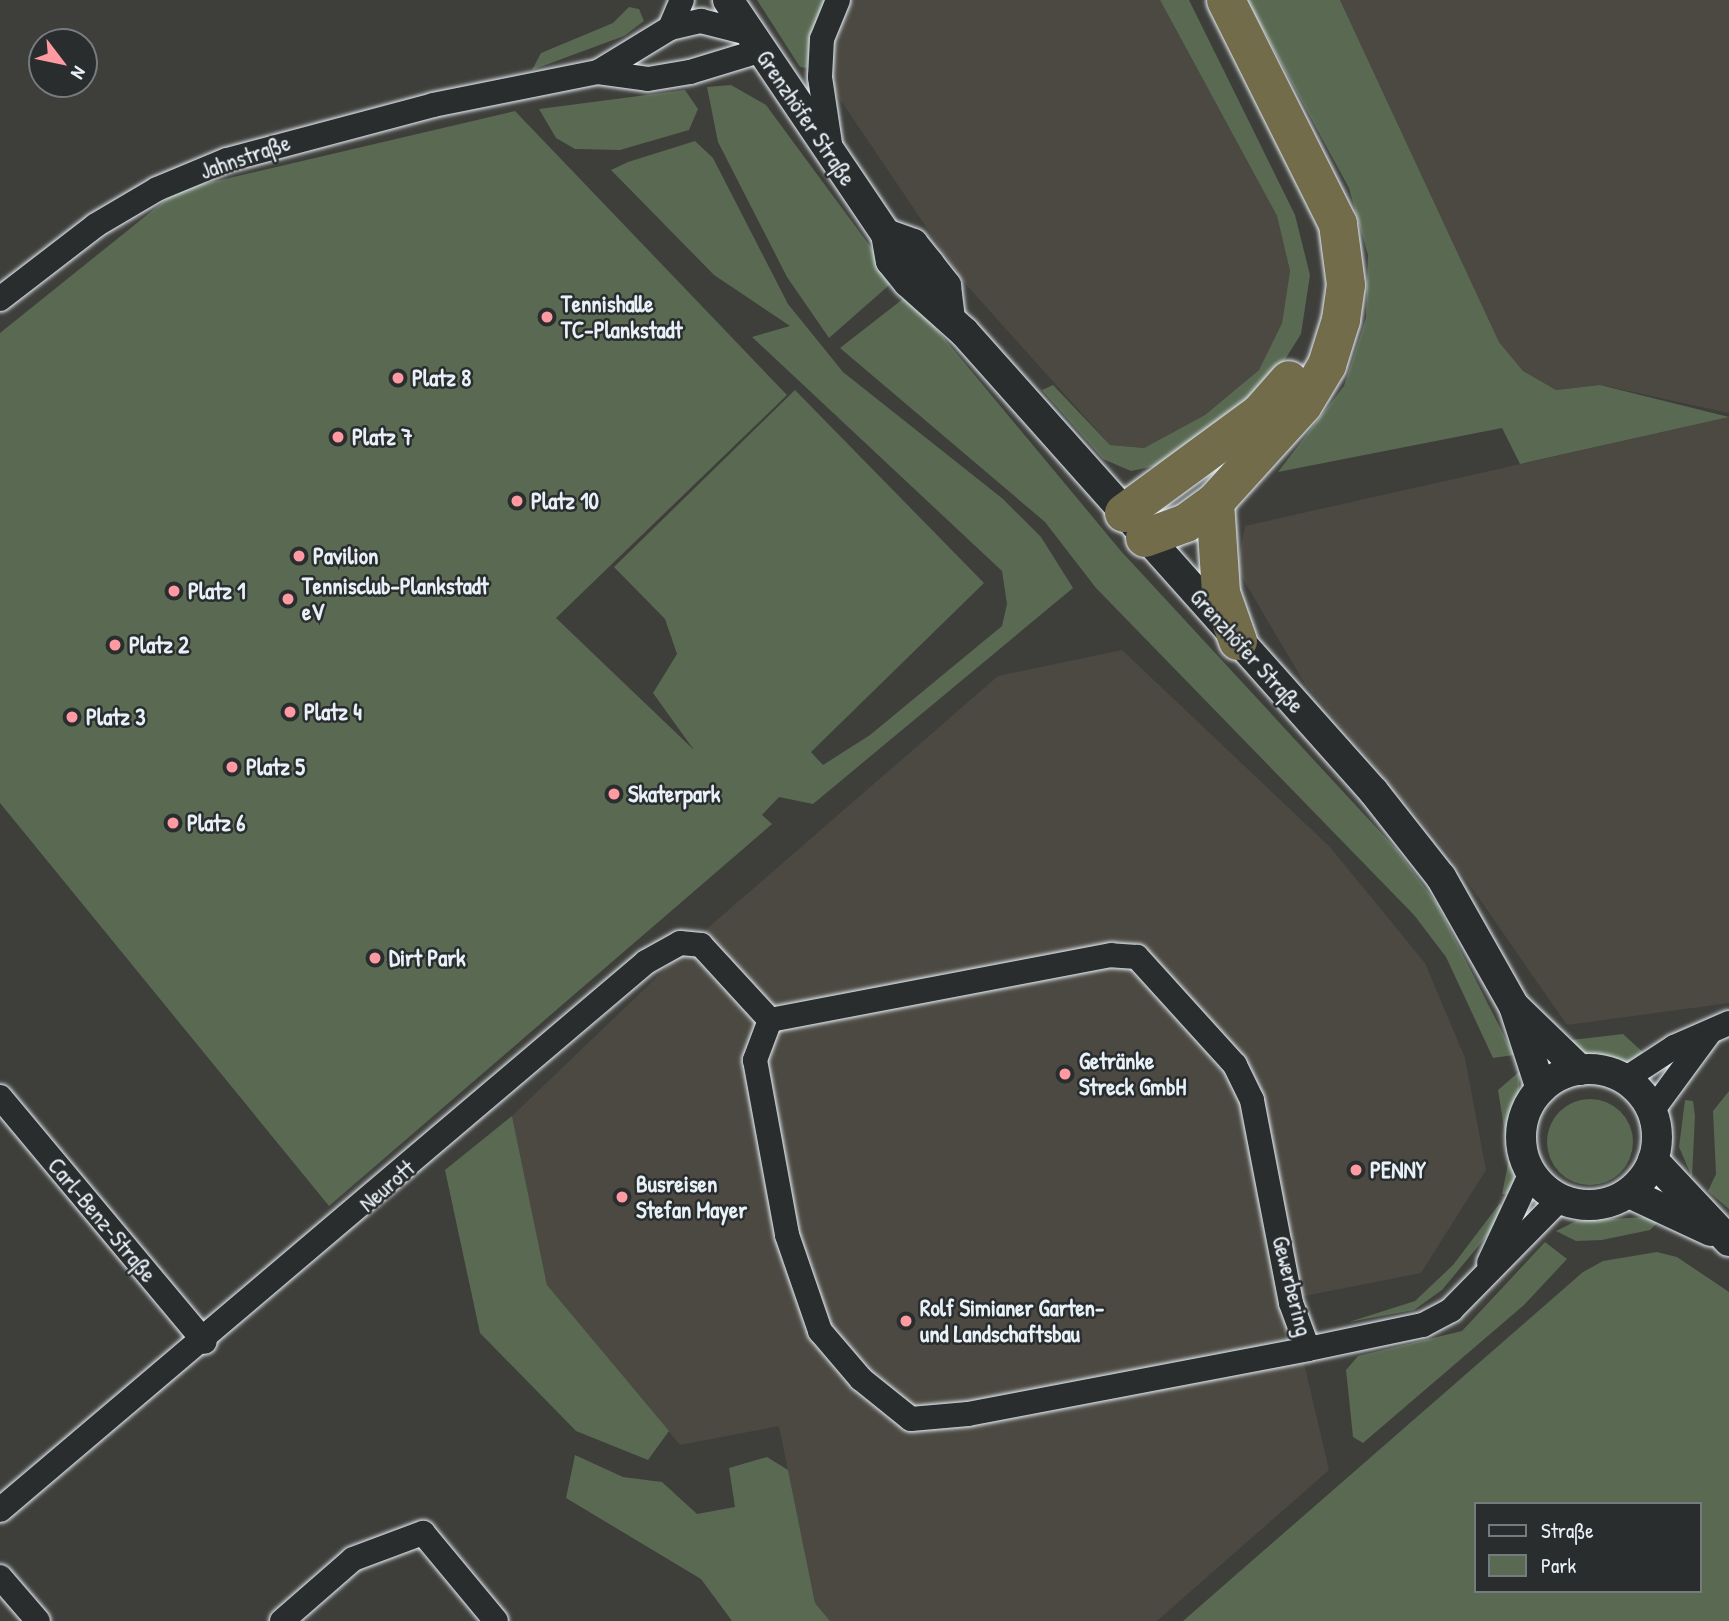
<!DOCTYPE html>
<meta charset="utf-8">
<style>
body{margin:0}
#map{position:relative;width:1729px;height:1621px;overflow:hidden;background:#3e3e3a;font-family:"Patrick Hand",sans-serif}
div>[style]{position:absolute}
.built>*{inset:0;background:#4c4942}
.green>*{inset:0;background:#596952}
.round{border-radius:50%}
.roads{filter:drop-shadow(0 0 2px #e8f1f8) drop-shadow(0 0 2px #e8f1f8)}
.minor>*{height:24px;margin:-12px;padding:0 12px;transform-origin:12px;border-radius:12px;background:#2a2d2e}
.tertiary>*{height:30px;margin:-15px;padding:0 15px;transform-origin:15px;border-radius:15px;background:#2a2d2e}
.tertiary>.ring{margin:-15px;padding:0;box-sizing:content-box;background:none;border:30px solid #2a2d2e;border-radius:50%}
.trunk>*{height:38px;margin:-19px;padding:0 19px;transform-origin:19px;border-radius:19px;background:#736c4b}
.dots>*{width:19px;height:19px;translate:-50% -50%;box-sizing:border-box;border:4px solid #2a2d2e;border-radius:50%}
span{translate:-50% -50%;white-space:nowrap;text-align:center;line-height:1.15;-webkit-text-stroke:5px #2a2d2e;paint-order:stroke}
.street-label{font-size:23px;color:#e8f1f8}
.poi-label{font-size:23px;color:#e8f1f8;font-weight:700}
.left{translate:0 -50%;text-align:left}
.legend{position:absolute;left:1474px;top:1502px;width:228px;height:91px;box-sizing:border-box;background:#2a2d2e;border:2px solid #767b7f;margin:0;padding:9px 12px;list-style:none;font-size:21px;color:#e8f1f8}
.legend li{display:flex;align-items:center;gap:14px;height:35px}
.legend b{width:35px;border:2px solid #767b7f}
.north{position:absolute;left:28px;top:28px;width:70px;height:70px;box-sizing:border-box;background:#2a2d2e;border:2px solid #767b7f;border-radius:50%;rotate:122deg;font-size:19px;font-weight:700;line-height:28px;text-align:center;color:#e8f1f8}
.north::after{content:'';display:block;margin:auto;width:24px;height:32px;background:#ff9aa2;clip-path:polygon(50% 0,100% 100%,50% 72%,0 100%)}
</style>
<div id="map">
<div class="built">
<div style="clip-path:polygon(773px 0,1160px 0,1277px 216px,1290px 271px,1282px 323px,1259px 370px,1205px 415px,1144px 448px,1110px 445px,962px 280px)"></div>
<div style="clip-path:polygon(1340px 0,1729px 0,1729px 413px,1601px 385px,1556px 390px,1523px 371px,1499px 342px)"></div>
<div style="clip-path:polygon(1729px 417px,1729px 1003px,1567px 1025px,1446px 851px,1305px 684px,1237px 569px,1245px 526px)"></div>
<div style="clip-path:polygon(1122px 650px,1330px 847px,1425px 963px,1465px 1058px,1486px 1170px,1421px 1273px,1289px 1299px,1329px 1470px,1157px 1621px,830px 1621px,815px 1603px,779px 1426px,680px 1445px,547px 1285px,512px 1116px,709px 927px,998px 676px)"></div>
</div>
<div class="green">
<div style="clip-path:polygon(757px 0,826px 0,812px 32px,807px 68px,800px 67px)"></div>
<div style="clip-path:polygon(1160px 0,1189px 0,1295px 215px,1310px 275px,1301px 334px,1271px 382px,1155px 466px,1131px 471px,1103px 459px,1042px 390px,1053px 385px,1110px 445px,1144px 448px,1205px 415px,1259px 370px,1282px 323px,1290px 271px,1277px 216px)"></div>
<div style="clip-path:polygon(1247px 0,1340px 0,1499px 342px,1523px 371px,1556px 390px,1600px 385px,1729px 417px,1520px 464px,1502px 428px,1278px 472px,1344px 386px,1366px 318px,1368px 255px,1349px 188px)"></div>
<div style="clip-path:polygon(629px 7px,639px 9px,644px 21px,624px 36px,532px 70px,541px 53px,613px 23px)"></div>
<div style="clip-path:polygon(731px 85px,766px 105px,895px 280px,829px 338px,787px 277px,718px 142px,707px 87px)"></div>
<div style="clip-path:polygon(685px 90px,698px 109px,689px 130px,620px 150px,575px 149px,556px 138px,539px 109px)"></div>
<div style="clip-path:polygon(515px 111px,787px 395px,556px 618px,694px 750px,653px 693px,677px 654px,665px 619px,614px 567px,795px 390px,984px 583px,811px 752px,823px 765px,870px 735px,1002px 626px,1007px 604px,1002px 571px,752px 337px,790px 326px,714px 275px,611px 170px,628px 162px,695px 141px,713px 158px,788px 304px,843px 372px,1003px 499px,1041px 537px,1073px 588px,813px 804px,779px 797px,762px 815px,772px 824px,329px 1206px,0 803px,0 333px,178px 190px)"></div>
<div style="clip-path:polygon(908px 295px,1121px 551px,1397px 850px,1437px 904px,1514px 1055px,1493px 1058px,1446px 957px,1414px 915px,1096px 588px,1045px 522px,840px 348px)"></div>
<div style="clip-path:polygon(1623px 1034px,1647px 1056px,1616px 1067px,1574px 1052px,1563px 1041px)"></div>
<div style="clip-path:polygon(1520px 1071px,1514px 1182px,1509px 1194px,1502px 1194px,1509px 1159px,1498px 1090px)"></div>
<div style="clip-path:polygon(1729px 1091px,1729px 1209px,1708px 1191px,1716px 1174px,1713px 1111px)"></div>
<div class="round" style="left:1547px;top:1099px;width:86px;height:86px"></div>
<div style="clip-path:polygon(1685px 1100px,1693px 1101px,1695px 1116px,1692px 1177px,1679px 1147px)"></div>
<div style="clip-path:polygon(512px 1116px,547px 1285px,669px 1431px,648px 1460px,576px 1431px,480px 1333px,445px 1170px)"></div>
<div style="clip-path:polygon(1500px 1203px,1504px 1211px,1495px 1226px,1442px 1290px,1414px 1310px,1349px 1322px,1415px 1301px,1453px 1265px)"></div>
<div style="clip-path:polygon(1645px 1217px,1659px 1221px,1650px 1230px,1602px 1240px,1576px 1241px,1556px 1231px,1576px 1221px)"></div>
<div style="clip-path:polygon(1545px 1242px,1567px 1259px,1524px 1305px,1363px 1443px,1353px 1437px,1346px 1370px,1358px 1356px,1462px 1331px)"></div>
<div style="clip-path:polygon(evenodd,1657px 1252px,1677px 1257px,1729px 1292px,1729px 1621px,1183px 1621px,1583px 1272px,1603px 1261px,1657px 1252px,1475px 1504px,1699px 1504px,1699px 1591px,1475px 1591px,1475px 1504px)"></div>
<div style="clip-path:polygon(575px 1455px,623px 1477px,662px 1482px,697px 1514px,735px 1507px,729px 1468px,767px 1457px,788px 1470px,815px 1603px,830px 1621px,732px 1621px,701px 1579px,566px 1498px)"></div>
</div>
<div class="roads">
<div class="minor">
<div style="left:670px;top:28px;width:30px;rotate:-67deg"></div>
<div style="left:598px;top:72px;width:84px;rotate:-31.4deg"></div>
<div style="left:670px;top:28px;width:32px;rotate:-13deg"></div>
<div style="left:701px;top:21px;width:49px;rotate:14.3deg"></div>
<div style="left:831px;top:150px;width:74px;rotate:-98.6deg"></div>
<div style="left:820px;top:77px;width:38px;rotate:-87deg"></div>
<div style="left:822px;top:39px;width:42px;rotate:-67.7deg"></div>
<div style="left:0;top:299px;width:121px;rotate:-37.6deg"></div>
<div style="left:96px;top:225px;width:71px;rotate:-30.5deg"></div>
<div style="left:157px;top:189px;width:76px;rotate:-22.5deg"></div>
<div style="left:227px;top:160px;width:213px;rotate:-14.9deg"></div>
<div style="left:433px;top:105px;width:168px;rotate:-11.3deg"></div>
<div style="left:598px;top:72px;width:50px;rotate:8deg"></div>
<div style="left:648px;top:79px;width:43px;rotate:-9.5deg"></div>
<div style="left:690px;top:72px;width:72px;rotate:-16.9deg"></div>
<div style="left:1625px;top:1079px;width:59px;rotate:-33.1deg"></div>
<div style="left:1674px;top:1047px;width:60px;rotate:-23.6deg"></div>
<div style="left:0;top:1097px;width:319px;rotate:50.1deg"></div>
<div style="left:1652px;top:1111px;width:98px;rotate:-53.7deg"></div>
<div style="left:1489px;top:1263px;width:99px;rotate:-65deg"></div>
<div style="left:1308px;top:1349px;width:49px;rotate:-110.3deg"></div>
<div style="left:1291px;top:1303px;width:207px;rotate:-100.9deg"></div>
<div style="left:1252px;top:1100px;width:39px;rotate:-116deg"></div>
<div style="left:1235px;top:1065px;width:146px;rotate:-132.2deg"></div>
<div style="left:1137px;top:957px;width:26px;rotate:-176deg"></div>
<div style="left:1111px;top:955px;width:347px;rotate:169.2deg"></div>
<div style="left:770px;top:1020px;width:43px;rotate:110.6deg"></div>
<div style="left:755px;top:1060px;width:178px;rotate:79.6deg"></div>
<div style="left:787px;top:1235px;width:102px;rotate:71deg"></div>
<div style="left:820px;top:1331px;width:63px;rotate:49.5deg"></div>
<div style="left:861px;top:1379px;width:64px;rotate:38.7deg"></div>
<div style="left:911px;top:1419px;width:57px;rotate:-5deg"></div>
<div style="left:968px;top:1414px;width:346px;rotate:-10.8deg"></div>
<div style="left:1308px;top:1349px;width:117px;rotate:-11.8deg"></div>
<div style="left:1423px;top:1325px;width:32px;rotate:-28deg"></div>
<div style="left:1451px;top:1310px;width:156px;rotate:-45.5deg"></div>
<div style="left:0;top:1510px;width:847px;rotate:-40.31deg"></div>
<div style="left:646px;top:962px;width:39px;rotate:-29deg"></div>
<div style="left:680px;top:943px;width:21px;rotate:5deg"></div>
<div style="left:701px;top:945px;width:102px;rotate:47.4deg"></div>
<div style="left:0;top:1577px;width:58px;rotate:49.2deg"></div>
<div style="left:282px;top:1621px;width:94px;rotate:-41.1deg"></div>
<div style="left:353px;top:1559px;width:75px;rotate:-20.4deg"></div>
<div style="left:423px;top:1533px;width:114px;rotate:50.3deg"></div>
</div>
<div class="tertiary">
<div style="left:728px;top:0;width:282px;rotate:56deg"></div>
<div style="left:886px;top:234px;width:27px;rotate:80deg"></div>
<div style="left:891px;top:261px;width:27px;rotate:51deg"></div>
<div style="left:908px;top:282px;width:75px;rotate:41.8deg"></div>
<div style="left:964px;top:332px;width:616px;rotate:48.29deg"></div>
<div style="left:1374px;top:792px;width:108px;rotate:51.8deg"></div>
<div style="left:1441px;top:877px;width:148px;rotate:60.5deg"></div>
<div style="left:1514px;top:1006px;width:87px;rotate:72deg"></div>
<div style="left:886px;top:234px;width:29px;rotate:20deg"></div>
<div style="left:913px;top:244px;width:26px;rotate:51deg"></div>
<div style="left:929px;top:264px;width:28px;rotate:52deg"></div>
<div style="left:946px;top:286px;width:31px;rotate:83deg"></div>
<div style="left:1514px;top:1006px;width:92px;rotate:44.1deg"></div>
<div class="ring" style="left:1521px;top:1069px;width:106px;height:106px"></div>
<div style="left:1653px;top:1160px;width:111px;rotate:46.8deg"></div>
<div style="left:1629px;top:1193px;width:90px;rotate:24.9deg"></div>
</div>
<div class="trunk">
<div style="left:1215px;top:502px;width:91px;rotate:86.2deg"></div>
<div style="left:1221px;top:593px;width:51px;rotate:70.5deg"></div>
<div style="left:1124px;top:513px;width:167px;rotate:-36.3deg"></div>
<div style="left:1259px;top:414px;width:45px;rotate:-48.6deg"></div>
<div style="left:1145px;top:538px;width:44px;rotate:-20.1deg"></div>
<div style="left:1186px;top:523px;width:36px;rotate:-36deg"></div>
<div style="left:1215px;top:502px;width:131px;rotate:-47.8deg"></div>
<div style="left:1303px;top:405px;width:47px;rotate:-59deg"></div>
<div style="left:1327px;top:365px;width:47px;rotate:-72.7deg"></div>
<div style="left:1341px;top:320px;width:35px;rotate:-82deg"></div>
<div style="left:1346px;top:285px;width:62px;rotate:-97.5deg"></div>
<div style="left:1338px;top:224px;width:250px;rotate:-116.6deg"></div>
</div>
</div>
<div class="dots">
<div style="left:547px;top:317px;background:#ff9aa2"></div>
<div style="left:398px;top:378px;background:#ff9aa2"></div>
<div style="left:338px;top:437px;background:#ff9aa2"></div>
<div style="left:517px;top:501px;background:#ff9aa2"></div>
<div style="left:299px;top:556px;background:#ff9aa2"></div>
<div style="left:174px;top:591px;background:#ff9aa2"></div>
<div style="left:288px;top:599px;background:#ff9aa2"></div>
<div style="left:115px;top:645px;background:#ff9aa2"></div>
<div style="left:290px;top:712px;background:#ff9aa2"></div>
<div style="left:72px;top:717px;background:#ff9aa2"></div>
<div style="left:232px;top:767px;background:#ff9aa2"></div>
<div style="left:614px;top:794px;background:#ff9aa2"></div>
<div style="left:173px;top:823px;background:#ff9aa2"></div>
<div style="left:375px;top:958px;background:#ff9aa2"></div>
<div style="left:1065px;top:1074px;background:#ff9aa2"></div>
<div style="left:1356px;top:1170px;background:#ff9aa2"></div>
<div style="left:622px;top:1197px;background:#ff9aa2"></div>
<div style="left:906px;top:1321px;background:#ff9aa2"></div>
</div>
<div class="street-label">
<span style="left:806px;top:118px;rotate:56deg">Grenzhöfer Straße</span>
<span style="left:245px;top:157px;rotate:-19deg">Jahnstraße</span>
<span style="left:1247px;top:651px;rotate:48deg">Grenzhöfer Straße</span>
<span style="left:387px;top:1186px;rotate:-41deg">Neurott</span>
<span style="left:102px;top:1220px;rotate:50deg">Carl-Benz-Straße</span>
<span style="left:1292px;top:1286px;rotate:76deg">Gewerbering</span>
</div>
<div class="poi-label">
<span class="left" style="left:561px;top:317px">Tennishalle<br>TC-Plankstadt</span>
<span class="left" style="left:412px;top:378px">Platz 8</span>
<span class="left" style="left:352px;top:437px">Platz 7</span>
<span class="left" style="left:531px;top:501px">Platz 10</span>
<span class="left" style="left:313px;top:556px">Pavilion</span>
<span class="left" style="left:302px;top:599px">Tennisclub-Plankstadt<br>eV</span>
<span class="left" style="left:188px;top:591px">Platz 1</span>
<span class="left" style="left:129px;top:645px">Platz 2</span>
<span class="left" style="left:304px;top:712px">Platz 4</span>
<span class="left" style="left:86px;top:717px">Platz 3</span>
<span class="left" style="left:246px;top:767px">Platz 5</span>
<span class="left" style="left:628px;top:794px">Skaterpark</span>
<span class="left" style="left:187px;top:823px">Platz 6</span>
<span class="left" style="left:389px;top:958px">Dirt Park</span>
<span class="left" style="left:1079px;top:1074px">Getränke<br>Streck GmbH</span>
<span class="left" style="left:1370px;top:1170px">PENNY</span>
<span class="left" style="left:636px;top:1197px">Busreisen<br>Stefan Mayer</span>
<span class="left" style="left:920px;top:1321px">Rolf Simianer Garten-<br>und Landschaftsbau</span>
</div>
<ul class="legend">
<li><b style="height:9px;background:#2a2d2e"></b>Straße</li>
<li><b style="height:19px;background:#596952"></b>Park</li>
</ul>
<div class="north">N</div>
</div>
